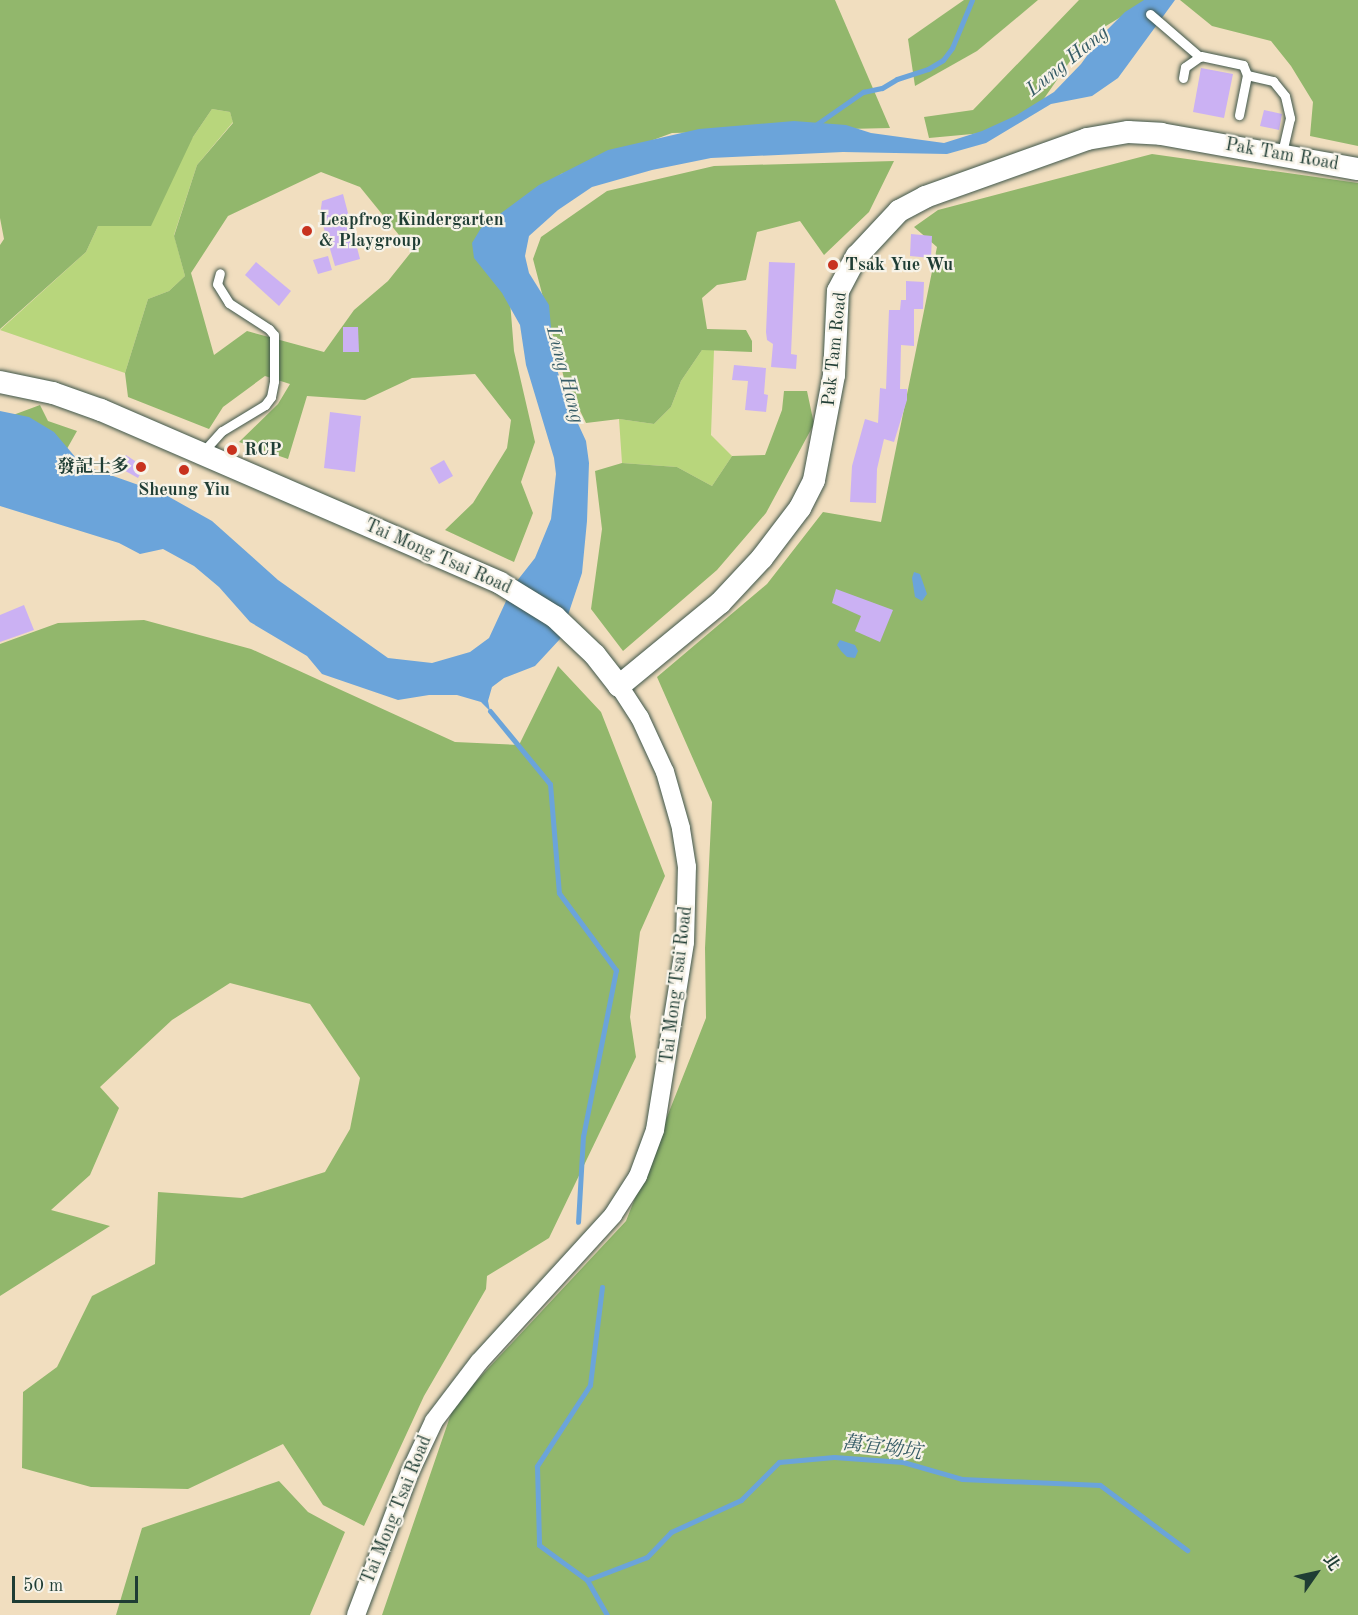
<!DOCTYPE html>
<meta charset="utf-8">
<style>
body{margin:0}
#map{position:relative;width:1358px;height:1615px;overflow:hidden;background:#f1debf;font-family:"Old Standard TT","Noto Serif TC",serif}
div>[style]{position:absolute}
.green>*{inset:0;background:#b8d67c}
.forest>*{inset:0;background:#92b76c}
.water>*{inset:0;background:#6ba4da}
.stream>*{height:5px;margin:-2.5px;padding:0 2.5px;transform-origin:2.5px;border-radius:2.5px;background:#6ba4da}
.building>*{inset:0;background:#cbb1f3}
.roads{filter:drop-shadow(0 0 2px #3e5549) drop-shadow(0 0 2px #3e5549)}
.service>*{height:9px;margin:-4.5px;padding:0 4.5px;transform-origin:4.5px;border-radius:4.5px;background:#fff}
.minor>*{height:18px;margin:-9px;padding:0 9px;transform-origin:9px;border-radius:9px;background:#fff}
.tertiary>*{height:22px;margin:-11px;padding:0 11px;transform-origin:11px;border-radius:11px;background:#fff}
.dots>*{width:16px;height:16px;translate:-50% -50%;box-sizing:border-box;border:3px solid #f7f3e8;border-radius:50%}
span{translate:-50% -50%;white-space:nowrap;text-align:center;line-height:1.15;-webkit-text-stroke:4.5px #f7f3e8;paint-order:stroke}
.street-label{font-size:18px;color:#1f3d34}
.poi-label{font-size:18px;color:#1f3d34;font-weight:700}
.left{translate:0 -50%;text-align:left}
.right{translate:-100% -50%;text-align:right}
.water-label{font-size:20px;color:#365c66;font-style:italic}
.north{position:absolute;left:1286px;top:1543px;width:60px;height:60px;-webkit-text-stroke:4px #f7f3e8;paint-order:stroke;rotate:56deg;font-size:16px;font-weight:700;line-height:24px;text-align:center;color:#1f3d34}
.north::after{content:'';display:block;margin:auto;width:21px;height:27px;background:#1f3d34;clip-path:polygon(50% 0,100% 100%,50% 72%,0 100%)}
.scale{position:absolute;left:12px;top:1576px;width:126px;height:27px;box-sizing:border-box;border:3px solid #1f3d34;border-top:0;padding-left:8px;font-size:18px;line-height:21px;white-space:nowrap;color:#1f3d34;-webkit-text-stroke:4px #f7f3e8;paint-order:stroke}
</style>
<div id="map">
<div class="green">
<div style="clip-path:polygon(212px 109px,230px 112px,233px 122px,197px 165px,174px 235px,185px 276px,169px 291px,148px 299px,125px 373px,0 330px,86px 252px,98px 226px,193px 137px)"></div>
<div style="clip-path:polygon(702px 350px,714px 350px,711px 435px,732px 456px,712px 486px,677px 467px,622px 463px,619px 419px,654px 424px,671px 407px,681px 381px)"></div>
</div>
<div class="forest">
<div style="clip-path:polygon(evenodd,0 0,835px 0,890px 128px,672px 133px,561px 174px,478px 238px,510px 301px,514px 351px,535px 442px,521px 482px,533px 513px,514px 562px,445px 530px,473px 503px,507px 448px,511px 420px,475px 374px,412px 378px,365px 400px,307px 396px,288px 459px,239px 442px,278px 404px,290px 384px,265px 376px,223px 407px,209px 429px,128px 397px,125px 373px,148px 299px,169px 291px,185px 276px,174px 236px,197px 165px,233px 123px,230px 112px,212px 109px,193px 137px,151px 226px,98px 226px,86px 252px,0 329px,0 245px,4px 239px,0 218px,0 0,321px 172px,360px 187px,412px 251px,388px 281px,354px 310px,324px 352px,247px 331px,214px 355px,191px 273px,228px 216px,321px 172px)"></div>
<div style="clip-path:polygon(964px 0,1038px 0,977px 51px,915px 86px,908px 39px)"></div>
<div style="clip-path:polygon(1079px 0,1149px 0,1086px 38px,1043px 100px,994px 132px,929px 138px,924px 117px,973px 110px)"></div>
<div style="clip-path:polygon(1180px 0,1358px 0,1358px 146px,1310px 136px,1313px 102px,1291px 66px,1271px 41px,1212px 26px)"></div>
<div style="clip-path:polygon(1152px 154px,1358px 183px,1358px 1615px,382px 1615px,454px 1405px,626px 1221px,706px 1018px,705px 948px,712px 802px,657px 677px,767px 584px,823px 512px,881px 522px,937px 247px,914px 227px,938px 210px)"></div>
<div style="clip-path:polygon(894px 161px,869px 212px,824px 255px,800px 221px,757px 232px,746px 280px,717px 285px,702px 298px,707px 329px,746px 330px,752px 341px,752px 352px,702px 350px,681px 381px,671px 407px,654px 424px,619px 419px,586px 423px,564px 378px,533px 259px,541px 237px,607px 191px,714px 166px)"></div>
<div style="clip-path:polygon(784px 391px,807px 391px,814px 424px,766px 513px,717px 570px,623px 651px,591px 609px,602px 529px,595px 471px,622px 463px,677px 467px,712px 486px,732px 456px,765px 455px,782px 410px)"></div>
<div style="clip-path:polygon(40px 405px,48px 421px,77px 431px,59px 463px,0 417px,5px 418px)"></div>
<div style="clip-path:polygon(144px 620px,251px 649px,455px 742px,519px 745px,558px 666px,601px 712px,665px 876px,640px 932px,630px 1017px,636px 1057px,549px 1238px,487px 1276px,486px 1289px,424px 1396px,364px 1526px,323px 1505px,283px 1444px,188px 1489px,91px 1487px,22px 1468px,23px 1392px,57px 1367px,92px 1296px,155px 1264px,158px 1192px,242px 1198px,325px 1172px,350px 1129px,360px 1078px,310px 1004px,230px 983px,172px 1020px,100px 1087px,119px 1108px,90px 1175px,51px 1210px,110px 1226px,0 1296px,0 644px,58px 623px)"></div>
<div style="clip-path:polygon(279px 1481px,308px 1512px,345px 1532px,310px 1615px,116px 1615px,142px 1528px)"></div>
</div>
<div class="water">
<div style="clip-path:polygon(1144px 0,1175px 0,1118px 78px,1092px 96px,1051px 104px,986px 143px,947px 154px,843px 152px,711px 158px,652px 170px,592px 187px,558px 210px,529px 236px,525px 256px,529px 273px,549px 305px,554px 361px,568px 402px,586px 441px,589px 463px,587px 521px,582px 573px,560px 639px,535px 666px,504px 678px,492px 687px,488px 701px,490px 711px,481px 702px,457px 695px,429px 695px,398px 700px,322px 674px,307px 656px,250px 622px,219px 587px,194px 566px,163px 549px,140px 554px,119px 543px,0 506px,0 411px,29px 417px,54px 432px,82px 465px,164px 494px,212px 521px,278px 580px,388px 658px,432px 663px,470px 652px,489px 638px,513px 586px,535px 558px,551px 519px,556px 474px,554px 458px,526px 365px,520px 325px,502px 293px,474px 258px,472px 243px,481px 228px,539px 185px,608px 150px,699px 129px,794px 121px,846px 125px,871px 133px,944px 143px,982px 131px,1015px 116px,1054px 92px,1081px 64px,1102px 35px,1125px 12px)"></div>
<div style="clip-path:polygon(914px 572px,920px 574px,927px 594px,922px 601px,915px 597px,912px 578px)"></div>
<div style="clip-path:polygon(840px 640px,855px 645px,858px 651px,855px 658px,847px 657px,841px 651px,837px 645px)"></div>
</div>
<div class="stream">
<div style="left:814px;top:126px;width:60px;rotate:-34.8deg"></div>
<div style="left:863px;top:92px;width:19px;rotate:-12deg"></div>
<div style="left:882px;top:88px;width:17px;rotate:-31deg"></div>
<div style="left:897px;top:79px;width:33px;rotate:-18deg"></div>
<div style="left:928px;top:69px;width:17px;rotate:-31deg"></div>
<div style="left:943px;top:60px;width:15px;rotate:-53deg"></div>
<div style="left:952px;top:48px;width:52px;rotate:-67.4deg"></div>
<div style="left:490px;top:711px;width:94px;rotate:50.6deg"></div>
<div style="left:550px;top:784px;width:109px;rotate:85.3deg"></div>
<div style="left:559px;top:893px;width:96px;rotate:53.5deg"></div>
<div style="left:616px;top:970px;width:169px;rotate:101.2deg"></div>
<div style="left:583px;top:1136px;width:86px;rotate:93.3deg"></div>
<div style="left:602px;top:1287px;width:99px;rotate:97deg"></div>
<div style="left:590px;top:1385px;width:97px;rotate:123.2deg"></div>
<div style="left:537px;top:1466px;width:79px;rotate:88.5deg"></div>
<div style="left:539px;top:1545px;width:59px;rotate:36.1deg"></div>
<div style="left:587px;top:1580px;width:40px;rotate:60.3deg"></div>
<div style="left:587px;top:1580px;width:64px;rotate:-21deg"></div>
<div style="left:647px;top:1557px;width:35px;rotate:-46deg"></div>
<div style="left:671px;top:1532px;width:77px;rotate:-24.6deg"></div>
<div style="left:741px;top:1500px;width:54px;rotate:-45deg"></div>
<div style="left:779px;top:1462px;width:55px;rotate:-5.2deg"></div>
<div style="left:834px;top:1457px;width:69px;rotate:4.1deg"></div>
<div style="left:903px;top:1462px;width:61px;rotate:16.1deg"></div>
<div style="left:962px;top:1479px;width:138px;rotate:2.5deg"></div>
<div style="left:1100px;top:1485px;width:109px;rotate:36.8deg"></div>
</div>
<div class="building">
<div style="clip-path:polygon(1201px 68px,1233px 74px,1224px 118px,1193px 112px)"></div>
<div style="clip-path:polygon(1264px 110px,1282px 114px,1279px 130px,1260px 126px)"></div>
<div style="clip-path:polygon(343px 194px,360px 259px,335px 266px,320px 215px,322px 201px)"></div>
<div style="clip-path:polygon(911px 234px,932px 236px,931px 258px,910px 256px)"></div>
<div style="clip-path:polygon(328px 256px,332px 270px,318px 274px,313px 260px)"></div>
<div style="clip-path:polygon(256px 262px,291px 291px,279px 306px,245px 275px)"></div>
<div style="clip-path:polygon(769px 262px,795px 263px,791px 354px,797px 355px,796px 369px,771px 367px,773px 344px,767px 340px,766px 332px)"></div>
<div style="clip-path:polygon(906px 281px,924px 282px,923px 309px,914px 309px,914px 346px,901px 345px,900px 389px,907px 389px,907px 400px,894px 442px,884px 439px,877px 469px,876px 503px,850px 502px,852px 466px,865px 419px,878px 423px,880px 388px,886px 389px,889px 310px,900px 310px,901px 300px,906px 300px)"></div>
<div style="clip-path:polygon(343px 327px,358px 327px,359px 352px,343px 352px)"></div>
<div style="clip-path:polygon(734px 365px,766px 368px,764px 394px,768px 395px,766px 412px,745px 410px,748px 381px,732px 380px)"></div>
<div style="clip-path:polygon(330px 412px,361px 416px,355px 472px,324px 468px)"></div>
<div style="clip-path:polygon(126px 455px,144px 467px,138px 478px,120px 468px)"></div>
<div style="clip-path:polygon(444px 460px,453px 476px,439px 484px,430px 468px)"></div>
<div style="clip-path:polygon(836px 589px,893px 610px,880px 642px,855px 631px,861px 616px,832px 603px)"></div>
<div style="clip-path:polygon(24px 605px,34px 630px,0 642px,0 615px)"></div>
</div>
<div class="roads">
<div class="service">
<div style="left:1150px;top:14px;width:66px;rotate:40.7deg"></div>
<div style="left:1247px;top:75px;width:27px;rotate:13deg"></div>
<div style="left:1273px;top:81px;width:19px;rotate:51deg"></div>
<div style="left:1285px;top:96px;width:23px;rotate:77deg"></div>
<div style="left:1290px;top:118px;width:37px;rotate:103deg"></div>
<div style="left:1183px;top:78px;width:11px;rotate:-80deg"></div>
<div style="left:1185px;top:67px;width:19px;rotate:-35deg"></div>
<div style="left:1201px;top:56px;width:43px;rotate:12.1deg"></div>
<div style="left:1243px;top:65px;width:11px;rotate:68deg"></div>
<div style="left:1247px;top:75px;width:41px;rotate:101.3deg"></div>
<div style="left:201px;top:454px;width:31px;rotate:-48deg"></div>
<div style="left:222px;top:431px;width:50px;rotate:-31.2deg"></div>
<div style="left:265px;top:405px;width:10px;rotate:-53deg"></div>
<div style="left:271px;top:397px;width:16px;rotate:-79deg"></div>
<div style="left:274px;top:381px;width:46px;rotate:-90deg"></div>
<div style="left:274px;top:335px;width:8px;rotate:-130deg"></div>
<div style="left:269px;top:329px;width:48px;rotate:-147deg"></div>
<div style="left:229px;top:303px;width:22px;rotate:-122deg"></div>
<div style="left:217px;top:284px;width:11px;rotate:-75deg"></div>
</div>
<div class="minor">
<div style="left:356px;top:1615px;width:153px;rotate:-69.3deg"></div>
<div style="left:410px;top:1472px;width:56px;rotate:-64.8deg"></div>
<div style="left:434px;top:1421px;width:74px;rotate:-52.7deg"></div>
<div style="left:479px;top:1362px;width:199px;rotate:-47.6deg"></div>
<div style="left:613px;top:1215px;width:46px;rotate:-57.3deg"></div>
<div style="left:638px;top:1176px;width:49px;rotate:-69.7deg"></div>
<div style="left:655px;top:1130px;width:190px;rotate:-80.9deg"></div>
<div style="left:685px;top:942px;width:75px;rotate:-88.5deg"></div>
<div style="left:687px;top:867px;width:39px;rotate:-99deg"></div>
<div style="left:681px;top:828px;width:58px;rotate:-105.9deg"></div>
<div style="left:665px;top:772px;width:60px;rotate:-114.8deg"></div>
<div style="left:640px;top:718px;width:38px;rotate:-123deg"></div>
</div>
<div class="tertiary">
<div style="left:0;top:382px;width:54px;rotate:11.7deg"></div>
<div style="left:53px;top:393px;width:51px;rotate:19.5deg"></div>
<div style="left:101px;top:410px;width:435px;rotate:23.4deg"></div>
<div style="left:500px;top:583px;width:65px;rotate:31.7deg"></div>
<div style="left:555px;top:617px;width:55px;rotate:43.5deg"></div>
<div style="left:595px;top:655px;width:39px;rotate:52deg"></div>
<div style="left:619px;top:686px;width:131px;rotate:-39.4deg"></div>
<div style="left:720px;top:603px;width:62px;rotate:-47deg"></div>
<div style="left:762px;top:558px;width:63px;rotate:-52.8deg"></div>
<div style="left:800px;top:508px;width:31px;rotate:-63deg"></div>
<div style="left:814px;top:480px;width:107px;rotate:-79.2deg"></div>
<div style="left:834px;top:375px;width:84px;rotate:-87.3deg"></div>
<div style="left:838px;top:291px;width:40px;rotate:-62deg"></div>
<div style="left:857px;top:256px;width:62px;rotate:-47deg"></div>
<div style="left:899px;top:211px;width:30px;rotate:-28deg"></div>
<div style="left:925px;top:197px;width:172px;rotate:-19.7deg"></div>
<div style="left:1087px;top:139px;width:42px;rotate:-9.7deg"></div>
<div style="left:1128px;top:132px;width:33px;rotate:3deg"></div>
<div style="left:1161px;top:134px;width:200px;rotate:10.1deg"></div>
</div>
</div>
<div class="dots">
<div style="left:307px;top:231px;background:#c8321e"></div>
<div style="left:833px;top:265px;background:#c8321e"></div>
<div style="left:232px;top:450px;background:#c8321e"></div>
<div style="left:141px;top:467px;background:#c8321e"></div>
<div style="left:184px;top:470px;background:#c8321e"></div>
</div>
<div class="street-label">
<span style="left:1282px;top:155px;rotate:10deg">Pak Tam Road</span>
<span style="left:835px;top:349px;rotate:-84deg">Pak Tam Road</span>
<span style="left:438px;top:557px;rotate:24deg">Tai Mong Tsai Road</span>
<span style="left:677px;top:985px;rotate:-83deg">Tai Mong Tsai Road</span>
<span style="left:397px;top:1510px;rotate:-68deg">Tai Mong Tsai Road</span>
</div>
<div class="poi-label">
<span class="left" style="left:319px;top:231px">Leapfrog Kindergarten<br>&amp; Playgroup</span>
<span class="left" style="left:845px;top:265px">Tsak Yue Wu</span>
<span class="left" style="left:244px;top:450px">RCP</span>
<span class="right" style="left:129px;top:467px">發記士多</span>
<span style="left:184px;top:490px">Sheung Yiu</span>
</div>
<div class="water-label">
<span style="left:1068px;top:62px;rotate:-39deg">Lung Hang</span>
<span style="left:564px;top:375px;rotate:75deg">Lung Hang</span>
<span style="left:882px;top:1449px;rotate:7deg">萬宜坳坑</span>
</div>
<div class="north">北</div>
<div class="scale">50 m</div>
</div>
